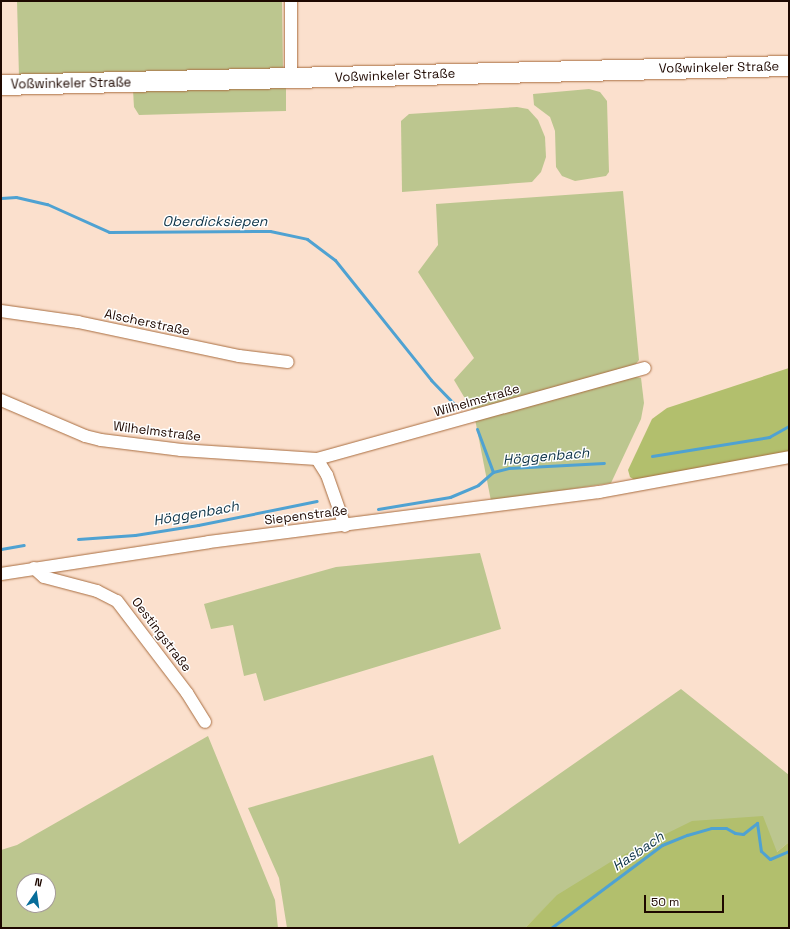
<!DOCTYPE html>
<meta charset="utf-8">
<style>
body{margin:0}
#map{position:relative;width:790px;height:929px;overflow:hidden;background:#fbe0cd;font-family:"Space Grotesk",sans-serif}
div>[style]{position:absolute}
.green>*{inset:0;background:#bcc68f}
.forest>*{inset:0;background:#b2bf6d}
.stream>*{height:3px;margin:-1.5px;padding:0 1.5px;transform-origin:1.5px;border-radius:1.5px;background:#4fa2d2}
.roads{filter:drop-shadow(0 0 1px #a96d40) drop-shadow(0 0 1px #a96d40)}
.minor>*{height:12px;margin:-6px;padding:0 6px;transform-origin:6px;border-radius:6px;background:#fff}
.primary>*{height:20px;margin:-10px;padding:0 10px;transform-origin:10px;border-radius:10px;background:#fff}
span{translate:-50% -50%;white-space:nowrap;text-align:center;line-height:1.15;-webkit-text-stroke:3px #fff;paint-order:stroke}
.street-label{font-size:13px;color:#1e0800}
.water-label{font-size:14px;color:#0c3246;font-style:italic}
.frame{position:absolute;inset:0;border:2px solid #1e0800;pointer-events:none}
.north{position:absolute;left:16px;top:873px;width:40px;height:40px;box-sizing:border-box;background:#fff;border:1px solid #a59c99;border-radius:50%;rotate:13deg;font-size:11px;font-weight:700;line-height:16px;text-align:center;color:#1e0800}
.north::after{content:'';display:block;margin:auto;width:14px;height:18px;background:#066d9a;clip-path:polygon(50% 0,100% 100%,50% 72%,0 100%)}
.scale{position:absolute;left:644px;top:895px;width:80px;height:18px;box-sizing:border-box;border:2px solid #1e0800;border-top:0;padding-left:5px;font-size:12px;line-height:14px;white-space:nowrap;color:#1e0800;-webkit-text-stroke:3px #fff;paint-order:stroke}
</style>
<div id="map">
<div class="green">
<div style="clip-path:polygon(7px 1px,282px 1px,283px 71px,19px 77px,17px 1px)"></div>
<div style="clip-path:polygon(286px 88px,286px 111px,139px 115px,134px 107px,133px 90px)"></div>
<div style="clip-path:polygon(589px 89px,600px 92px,607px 101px,609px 172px,606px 176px,575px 181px,562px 176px,556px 167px,555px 131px,550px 117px,534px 105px,533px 94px)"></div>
<div style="clip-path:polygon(517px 107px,528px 109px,538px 120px,545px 137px,546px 157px,541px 172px,532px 182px,402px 192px,401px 121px,409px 114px)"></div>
<div style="clip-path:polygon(623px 191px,639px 360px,634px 366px,473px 412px,454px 380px,474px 358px,418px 272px,438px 245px,436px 204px)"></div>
<div style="clip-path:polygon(632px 376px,641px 378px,644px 403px,641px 419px,611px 483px,491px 501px,475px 419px)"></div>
<div style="clip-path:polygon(480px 553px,501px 629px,264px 701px,256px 673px,244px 676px,233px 625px,211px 629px,204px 604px,336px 567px)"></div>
<div style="clip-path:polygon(681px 689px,789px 775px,789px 842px,777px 852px,558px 895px,525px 928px,287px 928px,279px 878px,248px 808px,433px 755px,459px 844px)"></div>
<div style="clip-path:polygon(evenodd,208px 736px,275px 900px,278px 928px,1px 928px,1px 850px,17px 845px,208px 736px,24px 881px,48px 881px,48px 905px,24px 905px,24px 881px)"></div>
</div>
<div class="forest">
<div style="clip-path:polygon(789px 368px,789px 452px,636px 481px,630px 477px,628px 470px,652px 419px,667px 408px)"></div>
<div style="clip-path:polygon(763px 816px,777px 852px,789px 842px,789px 928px,525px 928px,557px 895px,617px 858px,692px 821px)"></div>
</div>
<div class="stream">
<div style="left:1px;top:198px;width:15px;rotate:-4deg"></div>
<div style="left:16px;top:197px;width:32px;rotate:13deg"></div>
<div style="left:47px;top:204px;width:68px;rotate:24.3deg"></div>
<div style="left:109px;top:232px;width:161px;rotate:-0.4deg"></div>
<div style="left:270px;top:231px;width:38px;rotate:12deg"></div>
<div style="left:307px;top:239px;width:35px;rotate:37deg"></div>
<div style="left:335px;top:260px;width:154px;rotate:51.3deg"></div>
<div style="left:431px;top:380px;width:36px;rotate:46deg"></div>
<div style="left:477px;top:429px;width:46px;rotate:69.6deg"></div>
<div style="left:652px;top:456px;width:119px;rotate:-9.2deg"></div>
<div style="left:769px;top:437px;width:23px;rotate:-29deg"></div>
<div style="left:378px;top:509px;width:73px;rotate:-9.5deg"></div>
<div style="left:450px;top:497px;width:30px;rotate:-23deg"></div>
<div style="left:478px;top:485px;width:20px;rotate:-41deg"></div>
<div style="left:493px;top:472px;width:16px;rotate:-14deg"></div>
<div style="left:509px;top:468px;width:95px;rotate:-3deg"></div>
<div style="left:78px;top:539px;width:57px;rotate:-4deg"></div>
<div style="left:135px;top:535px;width:64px;rotate:-9deg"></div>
<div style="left:198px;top:525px;width:121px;rotate:-11.4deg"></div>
<div style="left:1px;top:549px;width:23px;rotate:-10deg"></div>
<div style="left:551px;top:928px;width:139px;rotate:-36.8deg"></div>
<div style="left:662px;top:845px;width:27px;rotate:-22deg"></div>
<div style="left:687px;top:835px;width:25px;rotate:-16deg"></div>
<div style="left:711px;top:828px;width:15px"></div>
<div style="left:726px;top:828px;width:10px;rotate:29deg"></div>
<div style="left:735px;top:833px;width:8px;rotate:7deg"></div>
<div style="left:743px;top:834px;width:18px;rotate:-38deg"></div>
<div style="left:757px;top:823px;width:28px;rotate:82deg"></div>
<div style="left:761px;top:851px;width:12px;rotate:42deg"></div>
<div style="left:770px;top:859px;width:21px;rotate:-23deg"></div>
</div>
<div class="roads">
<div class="minor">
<div style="left:291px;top:79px;width:78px;rotate:-90deg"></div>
<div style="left:1px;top:311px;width:78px;rotate:8.1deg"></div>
<div style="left:78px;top:322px;width:165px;rotate:11.9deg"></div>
<div style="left:239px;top:356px;width:49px;rotate:7deg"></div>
<div style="left:1px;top:400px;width:91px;rotate:23.2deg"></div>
<div style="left:85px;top:436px;width:16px;rotate:14deg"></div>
<div style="left:101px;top:440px;width:81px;rotate:7.1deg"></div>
<div style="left:181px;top:450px;width:136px;rotate:3.8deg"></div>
<div style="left:317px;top:459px;width:340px;rotate:-15.5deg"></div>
<div style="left:317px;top:459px;width:19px;rotate:58deg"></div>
<div style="left:327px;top:475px;width:54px;rotate:70.6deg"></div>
<div style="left:34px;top:568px;width:13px;rotate:42deg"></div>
<div style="left:44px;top:577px;width:55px;rotate:14.8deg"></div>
<div style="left:97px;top:591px;width:22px;rotate:27deg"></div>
<div style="left:117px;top:601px;width:116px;rotate:52.7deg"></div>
<div style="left:187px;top:693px;width:34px;rotate:58deg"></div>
<div style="left:1px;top:574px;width:210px;rotate:-8.7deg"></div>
<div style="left:209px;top:542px;width:393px;rotate:-7.3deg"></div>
<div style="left:599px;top:492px;width:193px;rotate:-10.4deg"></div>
</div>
<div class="primary">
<div style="left:1px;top:85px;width:788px;rotate:-1.38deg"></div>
</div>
</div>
<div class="street-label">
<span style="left:719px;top:68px;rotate:-1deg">Voßwinkeler Straße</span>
<span style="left:395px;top:76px;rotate:-2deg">Voßwinkeler Straße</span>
<span style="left:71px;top:84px;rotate:-1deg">Voßwinkeler Straße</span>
<span style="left:147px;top:323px;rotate:12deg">Alscherstraße</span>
<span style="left:477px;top:401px;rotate:-16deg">Wilhelmstraße</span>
<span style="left:157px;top:432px;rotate:7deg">Wilhelmstraße</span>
<span style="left:306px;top:516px;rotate:-7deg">Siepenstraße</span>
<span style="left:161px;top:635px;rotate:53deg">Oestingstraße</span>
</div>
<div class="water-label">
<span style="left:215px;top:221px">Oberdicksiepen</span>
<span style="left:546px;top:456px;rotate:-5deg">Höggenbach</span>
<span style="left:196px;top:513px;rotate:-10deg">Höggenbach</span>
<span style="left:638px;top:851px;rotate:-34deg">Hasbach</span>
</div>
<div class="frame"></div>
<div class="north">N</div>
<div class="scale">50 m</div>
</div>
